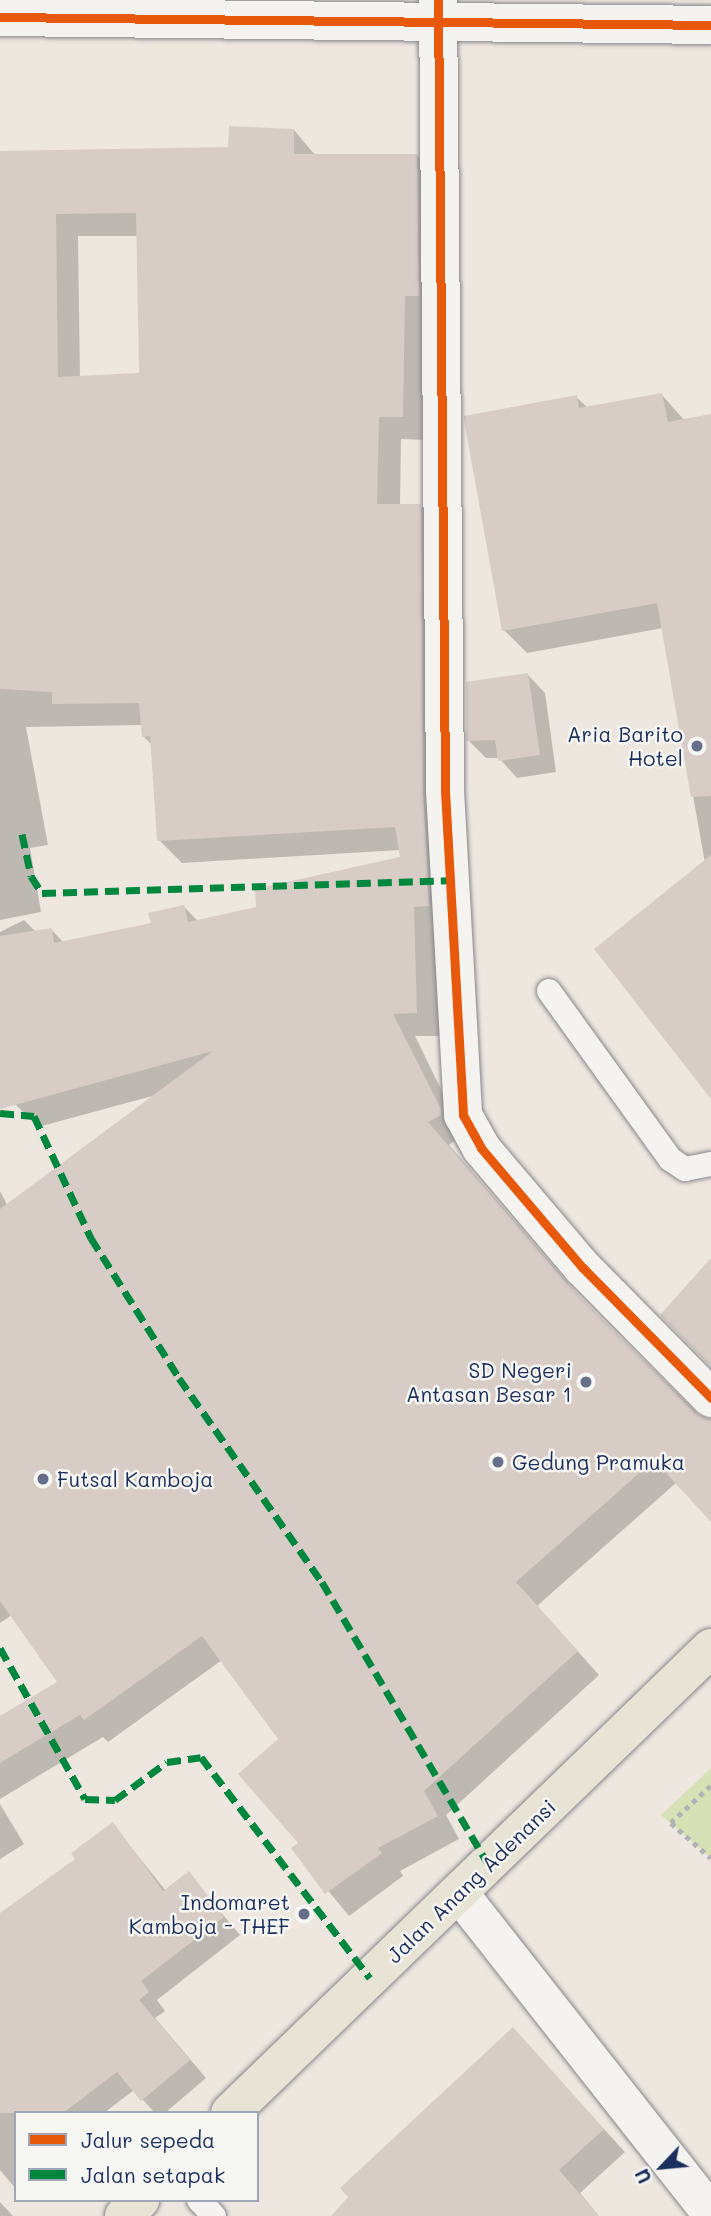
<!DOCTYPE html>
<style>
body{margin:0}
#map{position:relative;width:711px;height:2216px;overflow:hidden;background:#eee7df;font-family:Mali,sans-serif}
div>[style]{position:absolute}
.green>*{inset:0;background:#d6e1b5}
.shadow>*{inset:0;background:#0003}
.building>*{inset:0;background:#d8cdc6}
.path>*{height:4.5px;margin-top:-2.25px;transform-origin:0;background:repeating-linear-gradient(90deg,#b1b2b6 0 5px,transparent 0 10px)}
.roads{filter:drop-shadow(0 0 2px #86878c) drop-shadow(0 0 2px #86878c)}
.service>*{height:24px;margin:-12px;padding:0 12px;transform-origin:12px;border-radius:12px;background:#f4f3f0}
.minor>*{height:38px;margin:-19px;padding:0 19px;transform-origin:19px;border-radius:19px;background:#f4f3f0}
.tertiary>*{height:38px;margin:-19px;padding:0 19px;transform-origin:19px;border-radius:19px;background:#f4f3f0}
.trunk>*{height:38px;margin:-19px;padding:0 19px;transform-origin:19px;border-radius:19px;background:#e7e4d6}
.quiet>*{height:7px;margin-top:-3.5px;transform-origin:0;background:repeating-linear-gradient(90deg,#00873e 0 14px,transparent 0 21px)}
.cycleway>*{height:9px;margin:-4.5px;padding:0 4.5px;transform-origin:4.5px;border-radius:4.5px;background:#e8590c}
.dots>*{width:19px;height:19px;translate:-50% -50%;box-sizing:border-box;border:4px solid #f6f6f2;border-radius:50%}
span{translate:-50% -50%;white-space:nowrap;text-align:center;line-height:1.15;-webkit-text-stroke:5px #f6f6f2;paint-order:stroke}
.poi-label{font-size:21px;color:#1b2f5e}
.right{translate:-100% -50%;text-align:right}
.left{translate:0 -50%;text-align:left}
.street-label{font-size:21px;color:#1b2f5e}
.legend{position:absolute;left:14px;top:2111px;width:245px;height:91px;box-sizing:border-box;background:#f6f6f2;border:2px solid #9ea6b7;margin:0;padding:9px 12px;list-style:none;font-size:21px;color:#1b2f5e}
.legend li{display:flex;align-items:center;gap:14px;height:35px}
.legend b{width:35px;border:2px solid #9ea6b7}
.north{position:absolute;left:627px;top:2132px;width:70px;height:70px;-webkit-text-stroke:5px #f6f6f2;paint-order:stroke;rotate:244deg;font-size:19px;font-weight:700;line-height:28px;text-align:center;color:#1b2f5e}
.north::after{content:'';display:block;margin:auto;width:24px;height:32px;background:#1b2f5e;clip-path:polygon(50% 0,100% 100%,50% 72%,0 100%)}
</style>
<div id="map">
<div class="green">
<div style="clip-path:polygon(711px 1768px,711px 1858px,661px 1815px)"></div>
</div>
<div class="shadow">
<div style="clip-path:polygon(evenodd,294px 130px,316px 156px,417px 155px,440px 178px,426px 440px,401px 439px,400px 505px,420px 505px,443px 528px,440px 1036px,415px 1036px,463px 1134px,449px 1145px,587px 1305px,705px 1421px,711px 1419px,711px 1519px,677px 1482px,537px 1606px,599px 1675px,446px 1815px,459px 1839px,400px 1871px,403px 1876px,349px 1916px,293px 1848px,301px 1843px,280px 1739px,222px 1660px,108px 1742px,103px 1737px,0 1799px,0 1718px,59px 1682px,12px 1615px,0 1623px,0 1191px,58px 1304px,156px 1095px,38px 1127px,15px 1104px,0 1048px,0 932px,24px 920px,36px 932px,51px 929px,64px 943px,153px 924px,184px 907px,198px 921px,258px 909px,402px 859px,400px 850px,182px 863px,159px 840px,152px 745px,143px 736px,143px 725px,26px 727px,48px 845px,30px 848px,41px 912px,0 920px,0 152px,230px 148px,294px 130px,78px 236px,138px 236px,141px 375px,80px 378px,78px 236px)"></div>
<div style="clip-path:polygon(662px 395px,685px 421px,711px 416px,711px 1093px,705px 863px,663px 628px,527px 653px,504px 630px,576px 397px,588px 408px)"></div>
<div style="clip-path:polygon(528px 675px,545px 693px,556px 772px,517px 778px,499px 758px,486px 758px,468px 740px)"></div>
<div style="clip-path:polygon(0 1804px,24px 1844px,0 1859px)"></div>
<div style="clip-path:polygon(121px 1835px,166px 1891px,188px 1873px,240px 1935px,157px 2000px,165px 2011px,155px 2018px,206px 2078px,165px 2113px,155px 2113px,134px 2090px,104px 2113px,16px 2113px,16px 2189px,0 2170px,0 1918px)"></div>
<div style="clip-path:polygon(513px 2030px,625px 2152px,580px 2193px,599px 2216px,334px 2216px)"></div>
<div style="clip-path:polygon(0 2202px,13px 2216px,0 2216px)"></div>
</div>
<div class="building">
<div style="clip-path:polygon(evenodd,229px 126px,294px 129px,294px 154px,417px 154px,419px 296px,405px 296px,403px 417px,379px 417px,377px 504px,421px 504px,423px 792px,429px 906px,414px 907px,417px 1013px,393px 1014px,441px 1109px,441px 1115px,428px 1122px,566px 1282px,695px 1413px,711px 1419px,711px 1522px,654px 1460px,516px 1582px,578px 1651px,424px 1791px,438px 1816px,378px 1848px,382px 1853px,325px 1894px,291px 1848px,298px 1843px,238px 1774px,278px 1739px,202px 1636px,84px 1720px,80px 1715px,0 1763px,0 1716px,57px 1682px,0 1601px,0 1209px,213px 1051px,0 1109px,0 936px,52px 928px,54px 943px,151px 923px,148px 913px,184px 905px,188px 922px,256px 907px,255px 889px,400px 857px,395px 827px,157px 841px,150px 736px,142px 737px,139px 703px,52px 704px,52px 692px,0 689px,0 151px,228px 147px,229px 126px,136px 213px,139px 373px,58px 377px,56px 214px,136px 213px)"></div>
<div style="clip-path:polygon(662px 393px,668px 422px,711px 414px,711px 796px,691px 797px,657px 603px,502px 631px,464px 420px,464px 416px,577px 395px,579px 408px)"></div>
<div style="clip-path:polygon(528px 673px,540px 755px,498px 761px,495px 740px,466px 741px,466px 682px)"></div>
<div style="clip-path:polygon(711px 855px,711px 1099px,594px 949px)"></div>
<div style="clip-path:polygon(711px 1258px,711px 1367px,660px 1315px)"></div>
<div style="clip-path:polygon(113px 1822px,163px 1891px,189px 1871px,224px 1917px,141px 1981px,149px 1992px,139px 2000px,190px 2060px,141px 2101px,117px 2072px,63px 2113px,0 2113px,0 1913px,75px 1859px,71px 1853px)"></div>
<div style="clip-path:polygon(513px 2027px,604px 2129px,559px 2170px,599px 2216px,331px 2216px,348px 2197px,340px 2188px)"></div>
</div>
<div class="path">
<div style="left:711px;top:1786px;width:54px;rotate:137.2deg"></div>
<div style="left:671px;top:1823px;width:53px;rotate:41.2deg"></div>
</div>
<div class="roads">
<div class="service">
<div style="left:549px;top:991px;width:207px;rotate:54.2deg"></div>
<div style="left:670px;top:1159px;width:18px;rotate:34deg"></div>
<div style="left:685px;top:1169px;width:26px;rotate:-11deg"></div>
<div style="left:199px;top:2200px;width:22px;rotate:47deg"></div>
</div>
<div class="minor">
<div style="left:438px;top:0;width:791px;rotate:89.49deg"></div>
<div style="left:445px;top:791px;width:324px;rotate:86.8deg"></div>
<div style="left:463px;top:1115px;width:38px;rotate:61deg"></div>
<div style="left:481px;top:1148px;width:156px;rotate:49.7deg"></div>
<div style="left:582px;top:1267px;width:184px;rotate:45.4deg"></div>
<div style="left:459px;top:1893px;width:407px;rotate:51.8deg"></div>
</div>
<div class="tertiary">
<div style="left:0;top:17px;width:711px;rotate:0.64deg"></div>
</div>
<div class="trunk">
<div style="left:230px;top:2113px;width:669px;rotate:-44.03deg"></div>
<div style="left:124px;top:2216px;width:23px;rotate:-45deg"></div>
</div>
</div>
<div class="quiet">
<div style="left:22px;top:834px;width:43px;rotate:77.9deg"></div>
<div style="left:31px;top:876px;width:20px;rotate:57deg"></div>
<div style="left:42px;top:893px;width:407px;rotate:-1.8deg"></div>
<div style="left:0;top:1113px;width:34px;rotate:5deg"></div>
<div style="left:34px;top:1116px;width:135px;rotate:65deg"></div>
<div style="left:91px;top:1238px;width:165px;rotate:57.8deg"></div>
<div style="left:179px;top:1378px;width:249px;rotate:55deg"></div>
<div style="left:322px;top:1582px;width:327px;rotate:59.5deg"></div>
<div style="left:0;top:1648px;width:173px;rotate:60.6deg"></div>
<div style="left:85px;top:1799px;width:30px;rotate:2deg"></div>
<div style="left:115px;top:1800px;width:64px;rotate:-36.2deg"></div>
<div style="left:167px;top:1762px;width:34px;rotate:-8deg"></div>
<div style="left:201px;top:1757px;width:278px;rotate:52.6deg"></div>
</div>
<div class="cycleway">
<div style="left:438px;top:0;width:791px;rotate:89.49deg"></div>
<div style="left:445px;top:791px;width:324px;rotate:86.8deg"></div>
<div style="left:463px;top:1115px;width:38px;rotate:61deg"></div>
<div style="left:481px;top:1148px;width:156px;rotate:49.7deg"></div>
<div style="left:582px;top:1267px;width:184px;rotate:45.4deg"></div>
<div style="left:0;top:17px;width:711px;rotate:0.64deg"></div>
</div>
<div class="dots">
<div style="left:697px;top:746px;background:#656f8b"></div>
<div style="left:586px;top:1382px;background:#656f8b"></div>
<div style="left:498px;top:1462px;background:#656f8b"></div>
<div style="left:43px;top:1479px;background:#656f8b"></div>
<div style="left:304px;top:1914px;background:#656f8b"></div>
</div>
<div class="poi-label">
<span class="right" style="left:683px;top:746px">Aria Barito<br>Hotel</span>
<span class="right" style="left:572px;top:1382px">SD Negeri<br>Antasan Besar 1</span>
<span class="left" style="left:512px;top:1462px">Gedung Pramuka</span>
<span class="left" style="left:57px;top:1479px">Futsal Kamboja</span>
<span class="right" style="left:290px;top:1914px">Indomaret<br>Kamboja - THEF</span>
</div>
<div class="street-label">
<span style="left:471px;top:1881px;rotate:-44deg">Jalan Anang Adenansi</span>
</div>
<ul class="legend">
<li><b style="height:9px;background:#e8590c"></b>Jalur sepeda</li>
<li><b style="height:9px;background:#00873e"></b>Jalan setapak</li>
</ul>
<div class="north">U</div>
</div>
